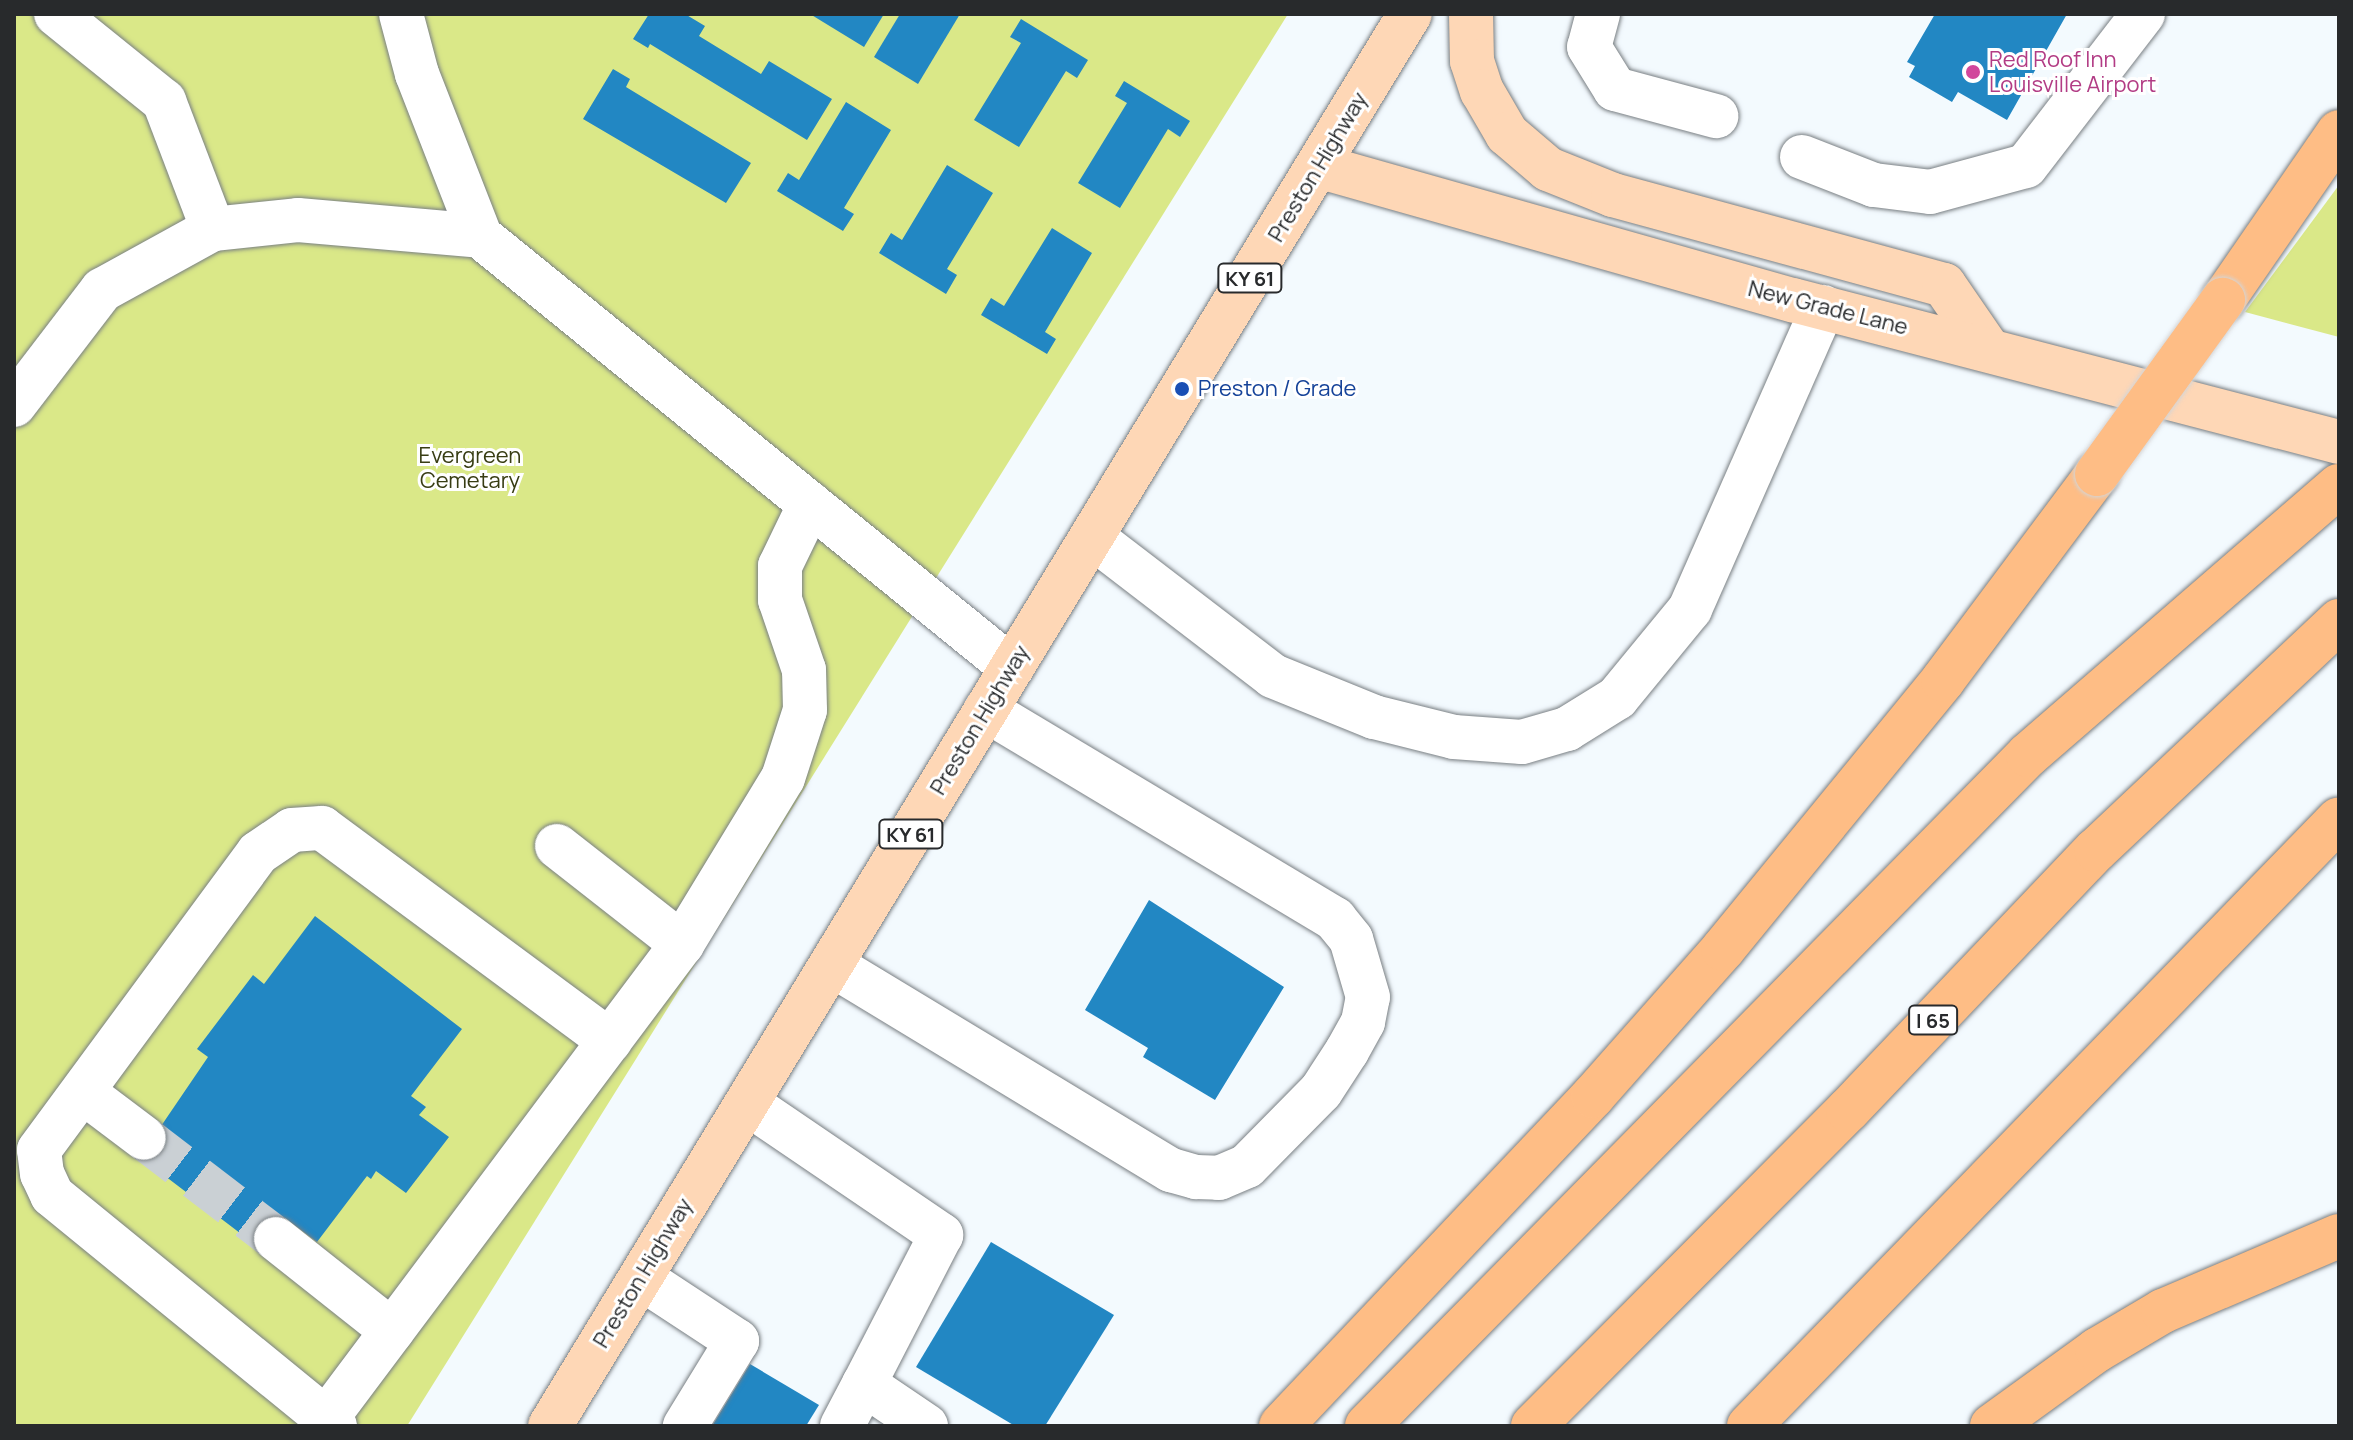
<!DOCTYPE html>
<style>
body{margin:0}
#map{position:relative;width:2353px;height:1440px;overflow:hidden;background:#f3fafe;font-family:Manrope,sans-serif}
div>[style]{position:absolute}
.green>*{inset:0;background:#dae888}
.building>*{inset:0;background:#2287c3}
.minor-tunnel>*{height:44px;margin-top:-22px;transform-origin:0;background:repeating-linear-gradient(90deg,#cad0d4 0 44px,transparent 0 66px)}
.roads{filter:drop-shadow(0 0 2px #797f83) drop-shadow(0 0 2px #797f83)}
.minor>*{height:44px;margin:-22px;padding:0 22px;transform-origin:22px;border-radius:22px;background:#fff}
.major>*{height:44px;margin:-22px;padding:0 22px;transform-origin:22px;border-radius:22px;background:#fed7b6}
.highway>*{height:44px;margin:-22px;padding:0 22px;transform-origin:22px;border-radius:22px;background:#febd85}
.bridges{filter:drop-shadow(0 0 2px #d4d4d5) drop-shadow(0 0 2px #d4d4d5)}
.highway-bridge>*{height:44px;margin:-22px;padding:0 22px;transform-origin:22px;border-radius:22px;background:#febd85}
.dots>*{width:22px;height:22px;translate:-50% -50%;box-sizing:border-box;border:4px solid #fff;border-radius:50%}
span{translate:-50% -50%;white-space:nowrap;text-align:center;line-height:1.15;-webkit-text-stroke:6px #fff;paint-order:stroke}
.shield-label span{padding:2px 6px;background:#fff;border:2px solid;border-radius:6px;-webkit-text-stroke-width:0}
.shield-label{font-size:20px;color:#282a2c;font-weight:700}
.hotel-label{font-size:22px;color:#b23c85}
.left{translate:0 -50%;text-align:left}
.street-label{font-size:22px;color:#282a2c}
.transit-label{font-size:22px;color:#164399}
.park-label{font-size:22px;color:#383d13}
.frame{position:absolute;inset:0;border:16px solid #282a2c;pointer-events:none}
</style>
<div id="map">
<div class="green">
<div style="clip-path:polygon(14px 14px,1288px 14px,407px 1426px,14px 1426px)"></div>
<div style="clip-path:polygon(2339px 185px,2339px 337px,2245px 312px)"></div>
</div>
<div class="building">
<div style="clip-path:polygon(649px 14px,685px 14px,705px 26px,699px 36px,761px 74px,769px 61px,832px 99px,807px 140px,650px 44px,648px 48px,633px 39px)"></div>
<div style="clip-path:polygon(810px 14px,884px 14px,864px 47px)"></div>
<div style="clip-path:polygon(900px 14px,960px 14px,918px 84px,874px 57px)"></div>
<div style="clip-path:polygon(1935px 14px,2067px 14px,2007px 120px,1958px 92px,1952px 102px,1909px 77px,1915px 66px,1907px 62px)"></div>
<div style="clip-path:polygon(1021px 19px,1088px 60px,1077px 78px,1066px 71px,1019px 147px,974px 120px,1021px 43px,1010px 37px)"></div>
<div style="clip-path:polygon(613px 69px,630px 79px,626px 87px,751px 163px,726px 203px,583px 119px)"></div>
<div style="clip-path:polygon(1124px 81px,1190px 121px,1180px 137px,1168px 129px,1120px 208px,1078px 183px,1127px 103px,1115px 96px)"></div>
<div style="clip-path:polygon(846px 102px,891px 130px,844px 208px,854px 214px,843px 231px,777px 191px,788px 173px,799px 180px)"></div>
<div style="clip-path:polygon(947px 165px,993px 193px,947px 269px,957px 275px,946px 294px,879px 253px,891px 233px,902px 240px)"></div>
<div style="clip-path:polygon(1052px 228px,1092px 253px,1045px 332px,1056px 339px,1047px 354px,981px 315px,991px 298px,1004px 306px)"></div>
<div style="clip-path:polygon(1149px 900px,1284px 987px,1215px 1100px,1143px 1057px,1148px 1048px,1085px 1010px)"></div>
<div style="clip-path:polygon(315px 916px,462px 1029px,411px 1096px,426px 1107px,419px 1115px,449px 1137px,406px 1193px,376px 1171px,371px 1179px,367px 1176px,317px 1242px,285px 1218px,261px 1249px,140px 1157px,208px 1057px,197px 1049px,253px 975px,264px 984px)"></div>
<div style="clip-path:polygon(991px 1242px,1114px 1315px,1045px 1426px,1015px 1426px,916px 1367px)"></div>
<div style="clip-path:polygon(750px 1364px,819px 1405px,806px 1426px,712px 1426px)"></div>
</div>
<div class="minor-tunnel">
<div style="left:144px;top:1138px;width:166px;rotate:37.4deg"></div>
</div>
<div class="roads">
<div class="minor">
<div style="left:56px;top:14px;width:139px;rotate:38.9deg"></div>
<div style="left:164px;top:101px;width:137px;rotate:69.1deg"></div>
<div style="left:401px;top:14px;width:62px;rotate:75.1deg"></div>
<div style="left:417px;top:74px;width:174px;rotate:68.7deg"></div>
<div style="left:480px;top:236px;width:685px;rotate:39.08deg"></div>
<div style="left:1598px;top:14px;width:34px;rotate:105deg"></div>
<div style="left:1589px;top:47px;width:49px;rotate:58.2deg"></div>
<div style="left:1615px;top:89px;width:105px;rotate:15deg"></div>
<div style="left:1802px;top:157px;width:77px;rotate:21.3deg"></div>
<div style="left:1874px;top:185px;width:56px;rotate:7.1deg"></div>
<div style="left:1930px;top:192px;width:99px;rotate:-15.2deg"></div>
<div style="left:2026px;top:166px;width:192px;rotate:-52.4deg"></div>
<div style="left:14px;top:405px;width:145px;rotate:-52.6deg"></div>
<div style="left:102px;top:290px;width:127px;rotate:-28.8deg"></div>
<div style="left:213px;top:229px;width:85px;rotate:-6deg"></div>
<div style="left:298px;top:220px;width:183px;rotate:5deg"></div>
<div style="left:1092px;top:537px;width:228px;rotate:37.5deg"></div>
<div style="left:1273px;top:676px;width:109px;rotate:22.1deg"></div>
<div style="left:1374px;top:717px;width:82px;rotate:14deg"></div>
<div style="left:1454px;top:737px;width:68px;rotate:4.2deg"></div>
<div style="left:1522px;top:742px;width:47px;rotate:-16.1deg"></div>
<div style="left:1567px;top:729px;width:59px;rotate:-31.8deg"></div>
<div style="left:1617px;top:698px;width:115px;rotate:-50.6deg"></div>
<div style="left:1690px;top:609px;width:330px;rotate:-66.2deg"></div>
<div style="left:557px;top:846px;width:159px;rotate:38.1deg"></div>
<div style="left:832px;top:965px;width:396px;rotate:31.2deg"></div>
<div style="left:1171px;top:1170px;width:26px;rotate:16deg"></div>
<div style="left:1196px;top:1177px;width:23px;rotate:2deg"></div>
<div style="left:1219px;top:1178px;width:30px;rotate:-23deg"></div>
<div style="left:1247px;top:1166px;width:105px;rotate:-45.4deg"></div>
<div style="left:1321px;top:1091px;width:48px;rotate:-57deg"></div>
<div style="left:1347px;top:1051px;width:33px;rotate:-61deg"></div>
<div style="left:1363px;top:1022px;width:25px;rotate:-79deg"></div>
<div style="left:1368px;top:997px;width:60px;rotate:-106.3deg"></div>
<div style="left:1351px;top:939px;width:26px;rotate:-129deg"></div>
<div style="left:1335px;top:919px;width:407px;rotate:-149.1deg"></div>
<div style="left:83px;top:1092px;width:76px;rotate:37deg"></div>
<div style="left:747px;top:1103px;width:235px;rotate:34.2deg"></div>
<div style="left:941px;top:1235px;width:168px;rotate:117.3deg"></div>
<div style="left:864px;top:1384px;width:75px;rotate:34.1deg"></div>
<div style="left:276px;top:1239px;width:148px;rotate:38.4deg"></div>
<div style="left:641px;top:1278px;width:115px;rotate:33.3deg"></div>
<div style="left:737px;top:1341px;width:100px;rotate:121.5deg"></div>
<div style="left:326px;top:1419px;width:594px;rotate:-53.15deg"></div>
<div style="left:682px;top:944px;width:194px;rotate:-58.7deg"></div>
<div style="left:783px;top:778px;width:71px;rotate:-72.1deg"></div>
<div style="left:805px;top:710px;width:40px;rotate:-91.4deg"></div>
<div style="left:804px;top:670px;width:74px;rotate:-108.9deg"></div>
<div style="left:780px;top:600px;width:34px;rotate:-90deg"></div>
<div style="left:780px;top:566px;width:69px;rotate:-64.2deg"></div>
<div style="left:335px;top:1426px;width:365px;rotate:-140.8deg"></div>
<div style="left:52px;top:1195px;width:23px;rotate:-115deg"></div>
<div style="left:42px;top:1174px;width:24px;rotate:-97deg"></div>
<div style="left:39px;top:1150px;width:369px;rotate:-53.6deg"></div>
<div style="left:258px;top:853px;width:41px;rotate:-34.1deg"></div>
<div style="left:292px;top:830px;width:30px;rotate:-4deg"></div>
<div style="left:322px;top:828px;width:358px;rotate:36.5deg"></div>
<div style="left:842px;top:1426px;width:47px;rotate:-62.4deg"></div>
</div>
<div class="major">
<div style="left:1471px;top:14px;width:47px;rotate:88.8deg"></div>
<div style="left:1472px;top:61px;width:32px;rotate:72deg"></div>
<div style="left:1482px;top:91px;width:50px;rotate:59.8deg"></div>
<div style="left:1507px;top:134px;width:54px;rotate:40.5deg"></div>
<div style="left:1548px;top:169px;width:70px;rotate:21.8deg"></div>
<div style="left:1613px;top:195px;width:343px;rotate:15.2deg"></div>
<div style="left:1944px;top:285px;width:78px;rotate:55.5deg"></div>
<div style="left:1318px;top:166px;width:494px;rotate:15.8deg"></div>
<div style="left:1793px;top:300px;width:564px;rotate:14.58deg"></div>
<div style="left:550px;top:1426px;width:1653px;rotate:-58.66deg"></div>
</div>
<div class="highway">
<div style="left:2223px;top:300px;width:204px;rotate:-55.4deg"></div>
<div style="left:1281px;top:1426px;width:454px;rotate:-46.6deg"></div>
<div style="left:1593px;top:1096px;width:196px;rotate:-48.5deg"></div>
<div style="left:1723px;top:949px;width:348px;rotate:-50.7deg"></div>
<div style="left:1943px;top:680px;width:257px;rotate:-53.2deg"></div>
<div style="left:1367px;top:1426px;width:942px;rotate:-45.43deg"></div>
<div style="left:2028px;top:755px;width:411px;rotate:-40.9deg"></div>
<div style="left:1533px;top:1426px;width:446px;rotate:-45.1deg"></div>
<div style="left:1848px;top:1110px;width:359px;rotate:-46.4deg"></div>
<div style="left:2096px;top:850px;width:334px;rotate:-43.3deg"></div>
<div style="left:1749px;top:1426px;width:846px;rotate:-45.81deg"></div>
<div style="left:1992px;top:1426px;width:130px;rotate:-35.9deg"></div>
<div style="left:2097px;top:1350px;width:77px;rotate:-30.6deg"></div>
<div style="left:2163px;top:1311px;width:191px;rotate:-23.1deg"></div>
</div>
</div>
<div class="bridges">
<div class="highway-bridge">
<div style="left:2097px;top:474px;width:215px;rotate:-54.1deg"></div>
</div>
</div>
<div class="dots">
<div style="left:1973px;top:72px;background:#d1479c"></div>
<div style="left:1182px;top:389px;background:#1a4fb4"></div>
</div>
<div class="shield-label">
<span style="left:1250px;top:278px">KY 61</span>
<span style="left:911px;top:834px">KY 61</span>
<span style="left:1933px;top:1020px">I 65</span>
</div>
<div class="hotel-label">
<span class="left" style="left:1989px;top:72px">Red Roof Inn<br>Louisville Airport</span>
</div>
<div class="street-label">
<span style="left:1318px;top:167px;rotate:-59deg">Preston Highway</span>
<span style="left:1828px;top:308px;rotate:14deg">New Grade Lane</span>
<span style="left:980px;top:720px;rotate:-59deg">Preston Highway</span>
<span style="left:643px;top:1273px;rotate:-59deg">Preston Highway</span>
</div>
<div class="transit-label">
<span class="left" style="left:1198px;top:389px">Preston / Grade</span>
</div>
<div class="park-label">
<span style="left:470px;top:468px">Evergreen<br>Cemetary</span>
</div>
<div class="frame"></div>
</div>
